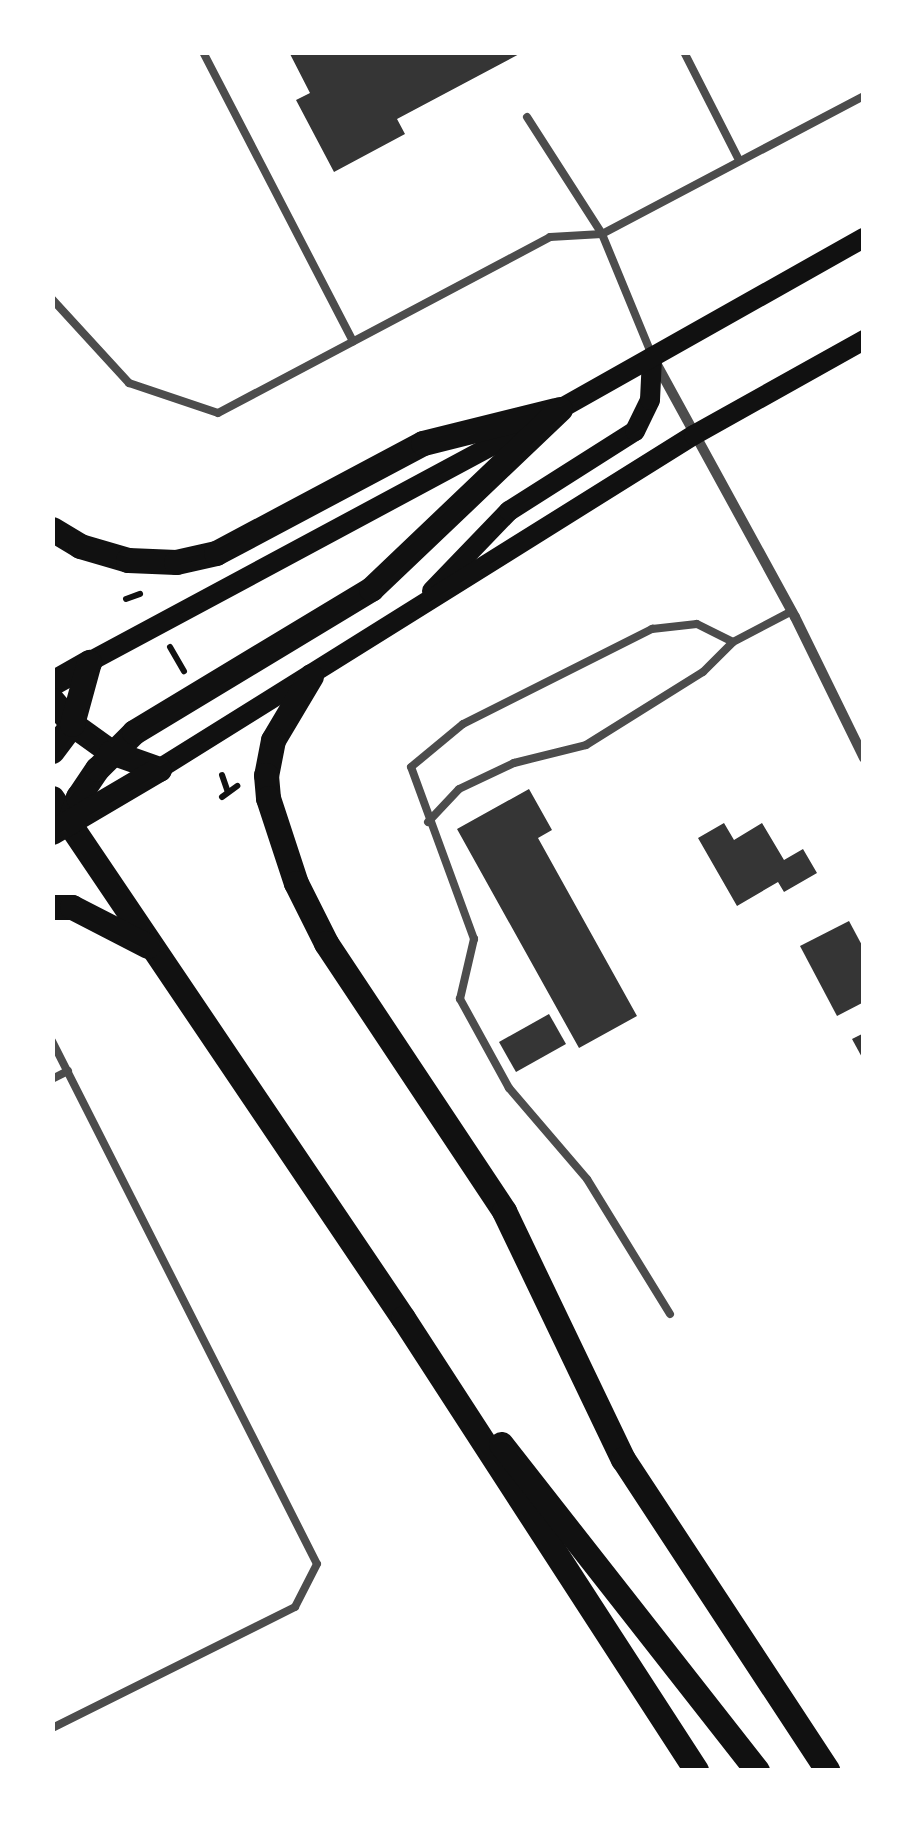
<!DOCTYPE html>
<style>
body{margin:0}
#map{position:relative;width:916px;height:1823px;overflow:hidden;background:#fff;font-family:"Nunito Sans",sans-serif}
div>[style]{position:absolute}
.building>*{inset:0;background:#353535}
.path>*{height:6px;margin:-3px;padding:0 3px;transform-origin:3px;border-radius:3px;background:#111}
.service>*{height:8px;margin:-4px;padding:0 4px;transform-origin:4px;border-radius:4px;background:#4c4c4c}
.minor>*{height:10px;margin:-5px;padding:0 5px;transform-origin:5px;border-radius:5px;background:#4c4c4c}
.secondary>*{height:20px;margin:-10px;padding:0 10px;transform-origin:10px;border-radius:10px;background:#111}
.primary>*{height:25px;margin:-12.5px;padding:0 12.5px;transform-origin:12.5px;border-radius:12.5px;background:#111}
span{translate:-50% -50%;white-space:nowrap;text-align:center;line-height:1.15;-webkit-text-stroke:10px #fff;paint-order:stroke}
.frame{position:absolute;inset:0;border:55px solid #fff;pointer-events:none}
</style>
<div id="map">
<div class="building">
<div style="clip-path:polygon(289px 52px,523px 52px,397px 119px,405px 134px,334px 172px,296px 100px,310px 93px)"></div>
<div style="clip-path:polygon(529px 789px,552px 830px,538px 838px,637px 1016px,579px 1048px,457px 829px)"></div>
<div style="clip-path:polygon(724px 823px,734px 840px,762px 823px,784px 860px,803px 849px,817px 873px,784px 892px,778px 882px,737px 906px,698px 838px)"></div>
<div style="clip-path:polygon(849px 921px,864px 949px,864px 1002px,837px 1016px,800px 946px)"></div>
<div style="clip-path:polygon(549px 1014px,566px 1044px,516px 1072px,499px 1042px)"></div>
<div style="clip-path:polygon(864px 1033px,864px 1061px,852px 1039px)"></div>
</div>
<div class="path">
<div style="left:126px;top:599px;width:15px;rotate:-20deg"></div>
<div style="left:170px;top:647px;width:28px;rotate:60deg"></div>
<div style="left:222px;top:775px;width:18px;rotate:71deg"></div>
<div style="left:222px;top:797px;width:19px;rotate:-36deg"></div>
</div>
<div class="service">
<div style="left:203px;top:52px;width:326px;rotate:62.6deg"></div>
<div style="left:684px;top:52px;width:121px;rotate:63deg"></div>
<div style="left:527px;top:117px;width:139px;rotate:57.3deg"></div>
<div style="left:602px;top:234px;width:129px;rotate:67.6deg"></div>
<div style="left:52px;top:299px;width:114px;rotate:47.5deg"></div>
<div style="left:129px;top:383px;width:94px;rotate:18.6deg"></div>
<div style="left:218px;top:413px;width:376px;rotate:-27.9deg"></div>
<div style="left:550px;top:237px;width:52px;rotate:-3.3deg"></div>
<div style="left:602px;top:234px;width:296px;rotate:-27.8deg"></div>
<div style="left:428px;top:822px;width:45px;rotate:-46.8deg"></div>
<div style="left:459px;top:789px;width:61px;rotate:-25.3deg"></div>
<div style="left:514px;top:763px;width:74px;rotate:-14deg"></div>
<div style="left:586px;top:745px;width:138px;rotate:-32deg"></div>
<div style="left:703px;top:672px;width:42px;rotate:-45deg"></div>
<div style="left:733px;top:642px;width:67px;rotate:-27.7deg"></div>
<div style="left:52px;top:1041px;width:586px;rotate:63.13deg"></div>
<div style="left:317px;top:1564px;width:48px;rotate:117.1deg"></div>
<div style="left:295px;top:1607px;width:271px;rotate:153.5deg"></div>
<div style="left:52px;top:1079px;width:18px;rotate:-27deg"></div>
<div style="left:670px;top:1314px;width:158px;rotate:-121.6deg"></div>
<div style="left:587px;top:1179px;width:120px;rotate:-130.6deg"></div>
<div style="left:509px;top:1088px;width:102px;rotate:-118.8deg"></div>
<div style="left:460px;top:999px;width:62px;rotate:-76.9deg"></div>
<div style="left:474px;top:939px;width:183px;rotate:-110.1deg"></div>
<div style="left:411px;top:767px;width:67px;rotate:-39.6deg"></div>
<div style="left:463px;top:724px;width:212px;rotate:-26.7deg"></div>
<div style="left:652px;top:629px;width:45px;rotate:-6.3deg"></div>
<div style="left:697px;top:624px;width:40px;rotate:26.6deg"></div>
</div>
<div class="minor">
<div style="left:657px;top:365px;width:287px;rotate:61.3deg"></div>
<div style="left:795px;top:617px;width:157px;rotate:63.9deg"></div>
</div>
<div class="secondary">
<div style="left:432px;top:591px;width:111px;rotate:-46.1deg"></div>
<div style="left:509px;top:511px;width:149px;rotate:-32.4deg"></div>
<div style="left:635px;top:431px;width:34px;rotate:-64deg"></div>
<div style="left:650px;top:400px;width:43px;rotate:-87.3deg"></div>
<div style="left:89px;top:662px;width:535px;rotate:-28.24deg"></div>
<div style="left:560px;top:409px;width:349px;rotate:-29.4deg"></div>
<div style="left:159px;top:769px;width:631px;rotate:-31.98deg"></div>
<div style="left:694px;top:435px;width:195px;rotate:-29.2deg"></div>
</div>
<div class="primary">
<div style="left:52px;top:529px;width:33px;rotate:31deg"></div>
<div style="left:80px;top:546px;width:50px;rotate:16.3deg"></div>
<div style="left:128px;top:560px;width:48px;rotate:2.4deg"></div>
<div style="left:176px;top:562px;width:41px;rotate:-12.7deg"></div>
<div style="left:216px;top:553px;width:234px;rotate:-28deg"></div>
<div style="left:423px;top:443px;width:136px;rotate:-14deg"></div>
<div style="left:311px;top:676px;width:74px;rotate:120.7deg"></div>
<div style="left:273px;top:740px;width:36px;rotate:101deg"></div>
<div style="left:266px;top:775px;width:23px;rotate:85deg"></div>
<div style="left:268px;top:798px;width:89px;rotate:71.8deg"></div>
<div style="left:296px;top:883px;width:67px;rotate:63.4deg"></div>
<div style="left:326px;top:943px;width:322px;rotate:56.4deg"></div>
<div style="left:504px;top:1211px;width:275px;rotate:64.4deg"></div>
<div style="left:623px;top:1459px;width:372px;rotate:56.7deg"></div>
<div style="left:52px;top:683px;width:43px;rotate:-29.6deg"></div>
<div style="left:52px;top:700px;width:31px;rotate:50deg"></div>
<div style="left:72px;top:724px;width:48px;rotate:35.7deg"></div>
<div style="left:111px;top:752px;width:51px;rotate:19.5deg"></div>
<div style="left:52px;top:751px;width:34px;rotate:-53deg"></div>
<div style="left:72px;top:724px;width:64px;rotate:-74.7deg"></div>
<div style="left:52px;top:798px;width:627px;rotate:55.98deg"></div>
<div style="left:403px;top:1318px;width:539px;rotate:57.05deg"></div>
<div style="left:69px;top:823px;width:28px;rotate:-71deg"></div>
<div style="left:78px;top:797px;width:34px;rotate:-56deg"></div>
<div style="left:97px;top:769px;width:52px;rotate:-45deg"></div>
<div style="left:134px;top:732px;width:277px;rotate:-31.1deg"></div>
<div style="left:371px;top:589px;width:261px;rotate:-43.6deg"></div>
<div style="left:52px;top:832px;width:124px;rotate:-30.5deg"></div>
<div style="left:52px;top:907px;width:20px"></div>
<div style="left:72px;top:907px;width:85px;rotate:27.2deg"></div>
<div style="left:501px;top:1444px;width:415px;rotate:51.9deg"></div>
</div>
<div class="frame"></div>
</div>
